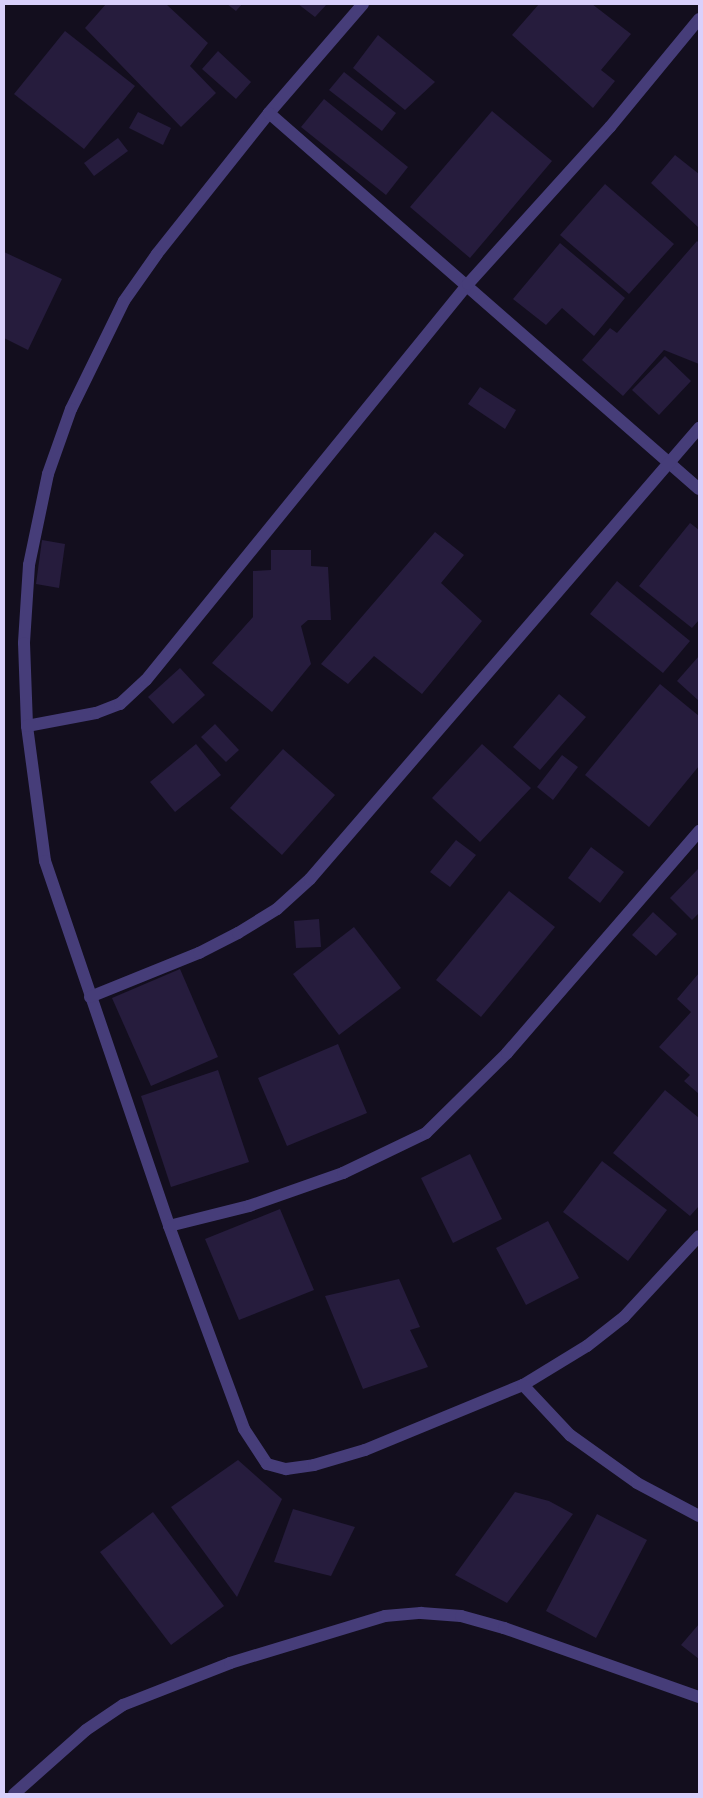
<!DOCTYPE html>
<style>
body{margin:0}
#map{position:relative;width:703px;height:1798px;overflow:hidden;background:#130e1e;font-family:"Titillium Web",sans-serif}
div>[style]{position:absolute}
.building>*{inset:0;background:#261c3d}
.minor>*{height:12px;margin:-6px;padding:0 6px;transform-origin:6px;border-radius:6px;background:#463d79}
span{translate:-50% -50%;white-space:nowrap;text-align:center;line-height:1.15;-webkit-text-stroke:5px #130e1e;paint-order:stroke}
.frame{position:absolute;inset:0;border:5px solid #d9d0fb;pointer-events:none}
</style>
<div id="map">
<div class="building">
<div style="clip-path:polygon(106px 4px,166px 4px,208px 43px,190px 66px,216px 93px,181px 127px,85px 28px)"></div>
<div style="clip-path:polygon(227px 4px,242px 4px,236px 11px)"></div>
<div style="clip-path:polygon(298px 4px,327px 4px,315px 17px)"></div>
<div style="clip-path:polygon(539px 4px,592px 4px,631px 34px,601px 70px,615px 81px,593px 108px,512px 35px)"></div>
<div style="clip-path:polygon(65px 31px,135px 86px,84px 149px,14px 94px)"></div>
<div style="clip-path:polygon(378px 35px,435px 82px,405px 110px,353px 68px)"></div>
<div style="clip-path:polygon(218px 51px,251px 82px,236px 99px,202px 69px)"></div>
<div style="clip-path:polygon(344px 72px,396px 113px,382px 131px,329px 90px)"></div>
<div style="clip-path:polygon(324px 99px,408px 167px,386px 195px,301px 127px)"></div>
<div style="clip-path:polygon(492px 111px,552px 161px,470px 258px,410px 207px)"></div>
<div style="clip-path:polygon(138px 112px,171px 128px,163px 145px,129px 128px)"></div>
<div style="clip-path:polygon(118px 138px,128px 151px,94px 176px,84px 163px)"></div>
<div style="clip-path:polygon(675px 155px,699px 174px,699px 228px,651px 183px)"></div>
<div style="clip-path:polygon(605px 184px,674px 244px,629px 294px,560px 235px)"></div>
<div style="clip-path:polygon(697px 241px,699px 243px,699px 364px,664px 350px,623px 396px,582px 360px,610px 328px,617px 333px)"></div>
<div style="clip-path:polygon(560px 243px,625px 298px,594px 336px,562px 308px,546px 325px,513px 299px)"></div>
<div style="clip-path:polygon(4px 252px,62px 279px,28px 350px,4px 338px)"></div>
<div style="clip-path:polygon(665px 356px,691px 381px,659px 415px,632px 390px)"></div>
<div style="clip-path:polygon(480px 387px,516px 410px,505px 429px,468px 404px)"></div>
<div style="clip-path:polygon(690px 523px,699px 530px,699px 620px,692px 628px,639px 586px)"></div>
<div style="clip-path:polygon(435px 532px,464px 555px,441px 583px,482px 621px,422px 694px,374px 656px,348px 684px,321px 664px)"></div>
<div style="clip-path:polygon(42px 540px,65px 544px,59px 588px,36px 584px)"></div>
<div style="clip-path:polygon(271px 550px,311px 550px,311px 566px,328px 567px,331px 620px,308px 620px,301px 626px,311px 664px,272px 712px,212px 663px,253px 617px,253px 571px,271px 570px)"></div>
<div style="clip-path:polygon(617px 581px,690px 641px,663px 673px,590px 614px)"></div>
<div style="clip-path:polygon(699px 656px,699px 701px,677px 681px)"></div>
<div style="clip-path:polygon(180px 668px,205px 695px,173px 724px,148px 697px)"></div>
<div style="clip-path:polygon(660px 684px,699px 716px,699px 766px,649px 827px,585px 775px)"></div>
<div style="clip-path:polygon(559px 694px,586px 717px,540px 770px,513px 747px)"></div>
<div style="clip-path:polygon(215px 724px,239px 750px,226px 762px,201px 737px)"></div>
<div style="clip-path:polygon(196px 744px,221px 775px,175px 812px,150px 782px)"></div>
<div style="clip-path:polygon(482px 744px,531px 788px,480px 842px,432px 798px)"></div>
<div style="clip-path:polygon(283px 749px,335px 795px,282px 855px,230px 808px)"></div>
<div style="clip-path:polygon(562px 755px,578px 767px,553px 800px,537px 787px)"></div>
<div style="clip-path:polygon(456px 840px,476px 855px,450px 887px,430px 872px)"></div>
<div style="clip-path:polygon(591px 847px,624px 872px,600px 903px,568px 878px)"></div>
<div style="clip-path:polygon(699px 868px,699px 913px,692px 920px,670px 898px)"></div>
<div style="clip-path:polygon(509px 891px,555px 927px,481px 1017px,436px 980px)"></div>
<div style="clip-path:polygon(653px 912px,677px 934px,656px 956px,632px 935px)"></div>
<div style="clip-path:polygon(319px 919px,321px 947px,296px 948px,294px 921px)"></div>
<div style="clip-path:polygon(354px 927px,401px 988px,339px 1035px,293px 974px)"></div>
<div style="clip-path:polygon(180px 969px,218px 1057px,151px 1086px,112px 998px)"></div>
<div style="clip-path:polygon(699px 973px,699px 1094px,684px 1081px,690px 1075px,659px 1047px,691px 1012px,677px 999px)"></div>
<div style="clip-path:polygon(338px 1044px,367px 1113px,287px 1146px,258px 1078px)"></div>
<div style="clip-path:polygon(218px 1070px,249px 1162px,171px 1187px,141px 1096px)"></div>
<div style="clip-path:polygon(665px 1090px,699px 1118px,699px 1206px,690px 1216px,613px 1153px)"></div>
<div style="clip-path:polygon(470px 1154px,502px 1219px,453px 1243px,421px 1178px)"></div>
<div style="clip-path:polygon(602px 1161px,667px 1210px,628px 1261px,563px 1212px)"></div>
<div style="clip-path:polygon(280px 1209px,314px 1290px,239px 1320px,205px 1239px)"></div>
<div style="clip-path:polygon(548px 1221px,579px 1278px,526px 1305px,496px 1248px)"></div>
<div style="clip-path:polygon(399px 1279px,420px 1327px,410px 1330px,428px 1367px,363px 1389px,325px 1296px)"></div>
<div style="clip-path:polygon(238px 1460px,282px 1499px,237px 1597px,171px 1507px)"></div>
<div style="clip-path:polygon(515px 1492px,549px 1501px,573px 1514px,507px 1603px,455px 1575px)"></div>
<div style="clip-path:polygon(293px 1509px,355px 1527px,331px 1576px,274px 1562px)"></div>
<div style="clip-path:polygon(153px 1512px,224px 1606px,171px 1645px,100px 1552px)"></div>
<div style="clip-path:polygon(597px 1514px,647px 1540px,596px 1638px,546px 1611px)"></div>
<div style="clip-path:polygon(699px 1624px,699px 1659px,681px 1645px)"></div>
</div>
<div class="minor">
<div style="left:363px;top:4px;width:144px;rotate:130.8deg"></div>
<div style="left:269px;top:113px;width:180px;rotate:128.5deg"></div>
<div style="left:157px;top:254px;width:57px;rotate:125.1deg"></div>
<div style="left:124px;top:301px;width:120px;rotate:116.1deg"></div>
<div style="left:71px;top:409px;width:69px;rotate:109.5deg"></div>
<div style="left:48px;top:474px;width:93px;rotate:101.8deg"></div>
<div style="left:29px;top:565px;width:78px;rotate:93.7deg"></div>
<div style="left:24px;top:643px;width:83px;rotate:87.9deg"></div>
<div style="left:27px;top:726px;width:136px;rotate:82.4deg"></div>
<div style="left:45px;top:861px;width:385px;rotate:71.2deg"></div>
<div style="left:169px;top:1226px;width:216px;rotate:69.7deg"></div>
<div style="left:244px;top:1429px;width:42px;rotate:56.7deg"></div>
<div style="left:267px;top:1464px;width:20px;rotate:15deg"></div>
<div style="left:286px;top:1469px;width:28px;rotate:-8deg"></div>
<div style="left:314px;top:1465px;width:53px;rotate:-16.4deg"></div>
<div style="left:365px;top:1450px;width:171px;rotate:-22.4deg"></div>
<div style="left:523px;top:1385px;width:75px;rotate:-31.4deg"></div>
<div style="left:587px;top:1346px;width:47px;rotate:-38.1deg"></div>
<div style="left:624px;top:1317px;width:110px;rotate:-47.2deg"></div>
<div style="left:269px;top:113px;width:571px;rotate:41.17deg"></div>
<div style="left:27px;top:726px;width:70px;rotate:-10.7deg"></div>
<div style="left:96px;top:713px;width:26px;rotate:-21deg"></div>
<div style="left:120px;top:704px;width:35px;rotate:-43deg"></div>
<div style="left:146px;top:680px;width:510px;rotate:-50.88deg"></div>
<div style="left:468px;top:284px;width:212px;rotate:-47.9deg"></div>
<div style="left:610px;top:127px;width:140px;rotate:-50.5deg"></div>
<div style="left:90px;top:997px;width:118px;rotate:-22deg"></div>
<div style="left:199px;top:953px;width:44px;rotate:-27.1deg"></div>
<div style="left:238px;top:933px;width:46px;rotate:-31.6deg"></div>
<div style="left:277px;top:909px;width:45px;rotate:-42.3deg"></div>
<div style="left:310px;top:879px;width:596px;rotate:-49.22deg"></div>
<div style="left:169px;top:1226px;width:82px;rotate:-14deg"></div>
<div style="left:249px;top:1206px;width:100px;rotate:-19.3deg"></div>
<div style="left:343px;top:1173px;width:92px;rotate:-25.7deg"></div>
<div style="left:426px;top:1133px;width:114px;rotate:-44.6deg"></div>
<div style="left:507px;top:1053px;width:294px;rotate:-49.1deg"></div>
<div style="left:523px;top:1385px;width:69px;rotate:46.8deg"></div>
<div style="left:570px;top:1435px;width:82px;rotate:35.6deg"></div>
<div style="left:637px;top:1483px;width:70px;rotate:28deg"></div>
<div style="left:14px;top:1794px;width:96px;rotate:-41.6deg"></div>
<div style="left:86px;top:1730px;width:45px;rotate:-34deg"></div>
<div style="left:123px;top:1705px;width:115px;rotate:-21.4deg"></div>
<div style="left:230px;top:1663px;width:162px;rotate:-16.9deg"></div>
<div style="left:385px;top:1616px;width:36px;rotate:-5deg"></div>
<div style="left:421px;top:1613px;width:40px;rotate:4.3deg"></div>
<div style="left:461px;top:1616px;width:45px;rotate:15.6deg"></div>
<div style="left:504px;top:1628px;width:207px;rotate:19.5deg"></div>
</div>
<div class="frame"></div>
</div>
